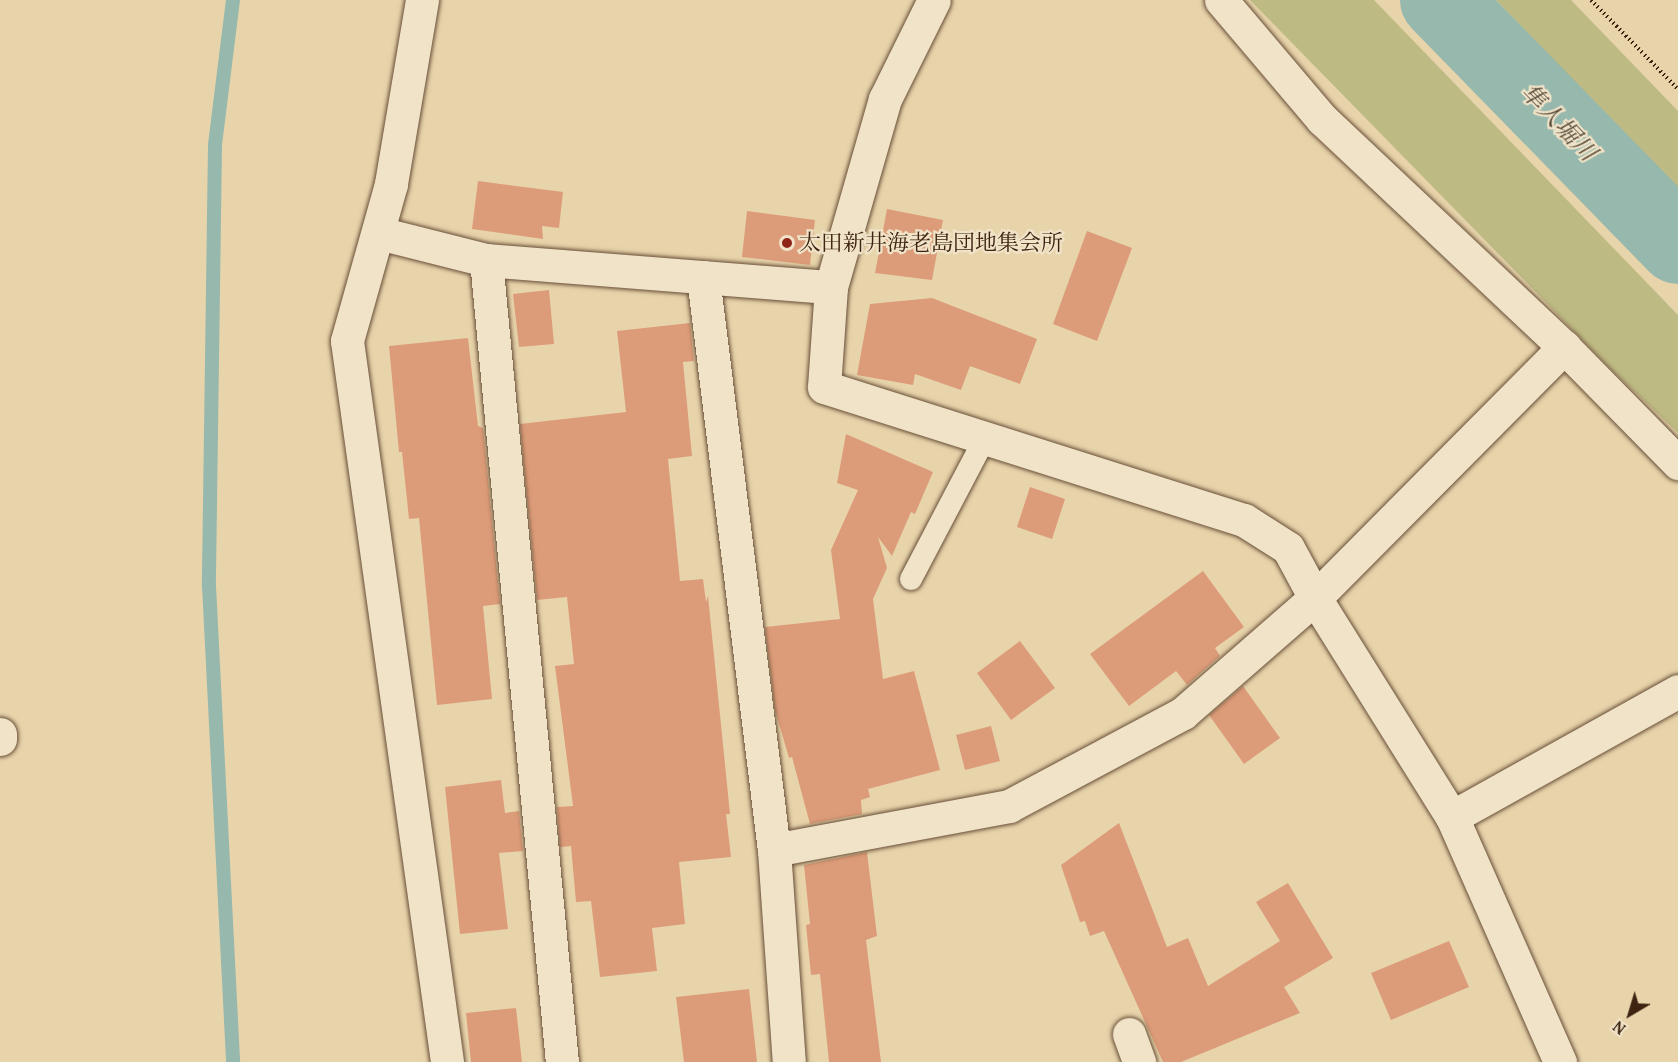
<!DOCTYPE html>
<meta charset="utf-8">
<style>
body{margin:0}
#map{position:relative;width:1678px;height:1062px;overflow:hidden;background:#e8d4ab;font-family:"Gentium Book Plus","Noto Serif JP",serif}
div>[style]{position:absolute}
.green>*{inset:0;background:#beba83}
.stream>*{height:14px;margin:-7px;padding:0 7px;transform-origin:7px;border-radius:7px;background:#97b8ad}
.river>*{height:80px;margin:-40px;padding:0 40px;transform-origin:40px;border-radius:40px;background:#97b8ad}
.building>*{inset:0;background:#dd9c79}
.path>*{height:4px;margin-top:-2px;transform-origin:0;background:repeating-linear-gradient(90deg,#3e2311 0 1.5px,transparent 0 4.5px)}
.roads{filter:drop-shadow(0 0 2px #684f38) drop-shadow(0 0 2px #684f38)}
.service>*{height:22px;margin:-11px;padding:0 11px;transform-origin:11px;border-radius:11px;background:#f0e3c8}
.minor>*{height:33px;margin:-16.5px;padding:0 16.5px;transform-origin:16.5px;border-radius:16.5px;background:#f0e3c8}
.dots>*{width:16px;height:16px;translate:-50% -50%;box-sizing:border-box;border:3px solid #f0e3c8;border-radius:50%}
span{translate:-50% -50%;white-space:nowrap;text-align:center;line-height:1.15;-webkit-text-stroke:4.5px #f0e3c8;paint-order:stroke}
.poi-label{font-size:22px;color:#3e2311}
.left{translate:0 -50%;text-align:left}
.water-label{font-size:24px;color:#544838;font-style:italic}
.north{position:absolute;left:1600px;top:984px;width:60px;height:60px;-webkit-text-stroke:4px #f0e3c8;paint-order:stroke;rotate:218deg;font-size:16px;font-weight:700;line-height:24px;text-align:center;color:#3e2311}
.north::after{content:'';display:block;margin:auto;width:21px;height:27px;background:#3e2311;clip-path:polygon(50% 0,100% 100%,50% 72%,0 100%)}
</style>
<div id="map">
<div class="green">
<div style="clip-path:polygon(1250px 0,1374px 0,1678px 315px,1678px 433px,1611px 369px)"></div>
<div style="clip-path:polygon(1496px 0,1571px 0,1678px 111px,1678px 190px)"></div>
</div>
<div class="stream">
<div style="left:233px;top:0;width:146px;rotate:97.1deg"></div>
<div style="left:215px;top:145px;width:441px;rotate:90.8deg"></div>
<div style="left:209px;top:586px;width:477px;rotate:87.1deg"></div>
</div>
<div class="river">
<div style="left:1440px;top:0;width:341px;rotate:45.7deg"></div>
</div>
<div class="building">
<div style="clip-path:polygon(478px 181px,563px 192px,559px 228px,542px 226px,543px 239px,472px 229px)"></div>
<div style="clip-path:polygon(887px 209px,943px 220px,932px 280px,875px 273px)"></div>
<div style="clip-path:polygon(747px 211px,815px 220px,810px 265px,742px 257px)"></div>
<div style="clip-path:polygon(1087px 231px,1132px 248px,1097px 341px,1053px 324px)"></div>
<div style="clip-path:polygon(549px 290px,554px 344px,519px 347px,513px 294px)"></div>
<div style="clip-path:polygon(932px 298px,1037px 339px,1020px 384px,970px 366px,961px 390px,915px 374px,913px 385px,857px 375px,870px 304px)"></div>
<div style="clip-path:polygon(690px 323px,694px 361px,683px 362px,692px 456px,668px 459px,680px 581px,703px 579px,706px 602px,708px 596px,730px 814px,726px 814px,731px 857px,679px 862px,685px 924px,652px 928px,657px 971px,600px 977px,591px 901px,576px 902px,571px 846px,560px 847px,557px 807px,573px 806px,555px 666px,574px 664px,567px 597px,537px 600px,520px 424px,626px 412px,617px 331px)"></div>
<div style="clip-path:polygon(468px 338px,478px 426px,483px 428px,500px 604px,483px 606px,492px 699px,437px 705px,419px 518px,409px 519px,402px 452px,399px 452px,389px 346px)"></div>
<div style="clip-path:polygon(846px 434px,933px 472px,915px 514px,911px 512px,892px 556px,878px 537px,887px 568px,873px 599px,883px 679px,914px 671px,940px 770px,868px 789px,870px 797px,861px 800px,862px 814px,810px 824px,792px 757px,789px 758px,775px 710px,765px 627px,840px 619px,831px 550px,858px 490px,837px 483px)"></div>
<div style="clip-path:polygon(1030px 487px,1065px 499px,1052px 539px,1017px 527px)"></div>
<div style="clip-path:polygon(1203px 571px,1244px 627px,1215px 648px,1220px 656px,1187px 685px,1176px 671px,1129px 706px,1090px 654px)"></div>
<div style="clip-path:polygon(1020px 641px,1055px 688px,1011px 720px,977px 673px)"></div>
<div style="clip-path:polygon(1243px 686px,1280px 738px,1244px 764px,1209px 715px)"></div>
<div style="clip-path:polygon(991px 726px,1000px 761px,965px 770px,956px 735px)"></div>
<div style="clip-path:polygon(501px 780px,505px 813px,519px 811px,523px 851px,499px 853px,508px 929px,460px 934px,445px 787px)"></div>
<div style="clip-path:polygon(1119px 823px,1167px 947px,1188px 938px,1208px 986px,1280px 941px,1256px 902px,1288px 883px,1333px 958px,1284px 987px,1300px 1013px,1181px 1062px,1163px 1062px,1104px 931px,1090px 936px,1085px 921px,1080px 922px,1061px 865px)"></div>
<div style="clip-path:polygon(867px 852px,877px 936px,866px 940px,881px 1062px,829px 1062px,820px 974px,811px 975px,806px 925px,810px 924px,804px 865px)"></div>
<div style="clip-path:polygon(1449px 941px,1469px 987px,1391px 1020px,1371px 973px)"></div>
<div style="clip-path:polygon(749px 989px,757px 1062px,684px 1062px,676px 997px)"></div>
<div style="clip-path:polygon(516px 1008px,522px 1062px,471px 1062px,466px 1013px)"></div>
</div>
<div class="path">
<div style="left:1591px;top:0;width:124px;rotate:45.7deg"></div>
</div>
<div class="roads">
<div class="service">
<div style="left:911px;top:579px;width:159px;rotate:-62.3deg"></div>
</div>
<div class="minor">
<div style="left:422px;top:0;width:187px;rotate:99.6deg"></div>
<div style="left:391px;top:184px;width:163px;rotate:105.7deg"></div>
<div style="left:347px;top:341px;width:728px;rotate:82.1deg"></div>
<div style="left:1221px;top:0;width:156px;rotate:49.7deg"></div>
<div style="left:1322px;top:119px;width:332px;rotate:43.3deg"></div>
<div style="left:1564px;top:347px;width:163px;rotate:45.5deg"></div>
<div style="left:379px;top:233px;width:110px;rotate:14.2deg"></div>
<div style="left:486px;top:260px;width:806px;rotate:84.59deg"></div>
<div style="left:486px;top:260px;width:346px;rotate:4.5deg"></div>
<div style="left:831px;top:287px;width:196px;rotate:-74deg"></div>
<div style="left:885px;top:99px;width:110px;rotate:-63.7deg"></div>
<div style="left:703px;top:277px;width:577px;rotate:82.94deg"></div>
<div style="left:774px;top:850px;width:213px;rotate:86deg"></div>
<div style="left:831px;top:287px;width:100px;rotate:94deg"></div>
<div style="left:824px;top:387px;width:441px;rotate:17.6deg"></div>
<div style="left:1244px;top:520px;width:52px;rotate:32.5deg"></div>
<div style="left:1288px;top:548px;width:57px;rotate:61.6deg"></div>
<div style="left:1315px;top:598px;width:258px;rotate:58deg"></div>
<div style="left:1452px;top:817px;width:268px;rotate:66.2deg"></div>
<div style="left:0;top:734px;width:5px;rotate:90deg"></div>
<div style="left:1452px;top:817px;width:259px;rotate:-29.1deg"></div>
<div style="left:774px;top:850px;width:239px;rotate:-10.6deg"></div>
<div style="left:1009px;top:806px;width:197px;rotate:-28.1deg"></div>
<div style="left:1183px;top:713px;width:175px;rotate:-41.1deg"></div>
<div style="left:1315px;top:598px;width:354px;rotate:-45.2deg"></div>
<div style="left:1129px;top:1034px;width:30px;rotate:70deg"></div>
</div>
</div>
<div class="dots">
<div style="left:787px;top:243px;background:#8f2418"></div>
</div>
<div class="poi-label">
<span class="left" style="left:799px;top:243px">太田新井海老島団地集会所</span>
</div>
<div class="water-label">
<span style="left:1559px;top:122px;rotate:46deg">隼人堀川</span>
</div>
<div class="north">N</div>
</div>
